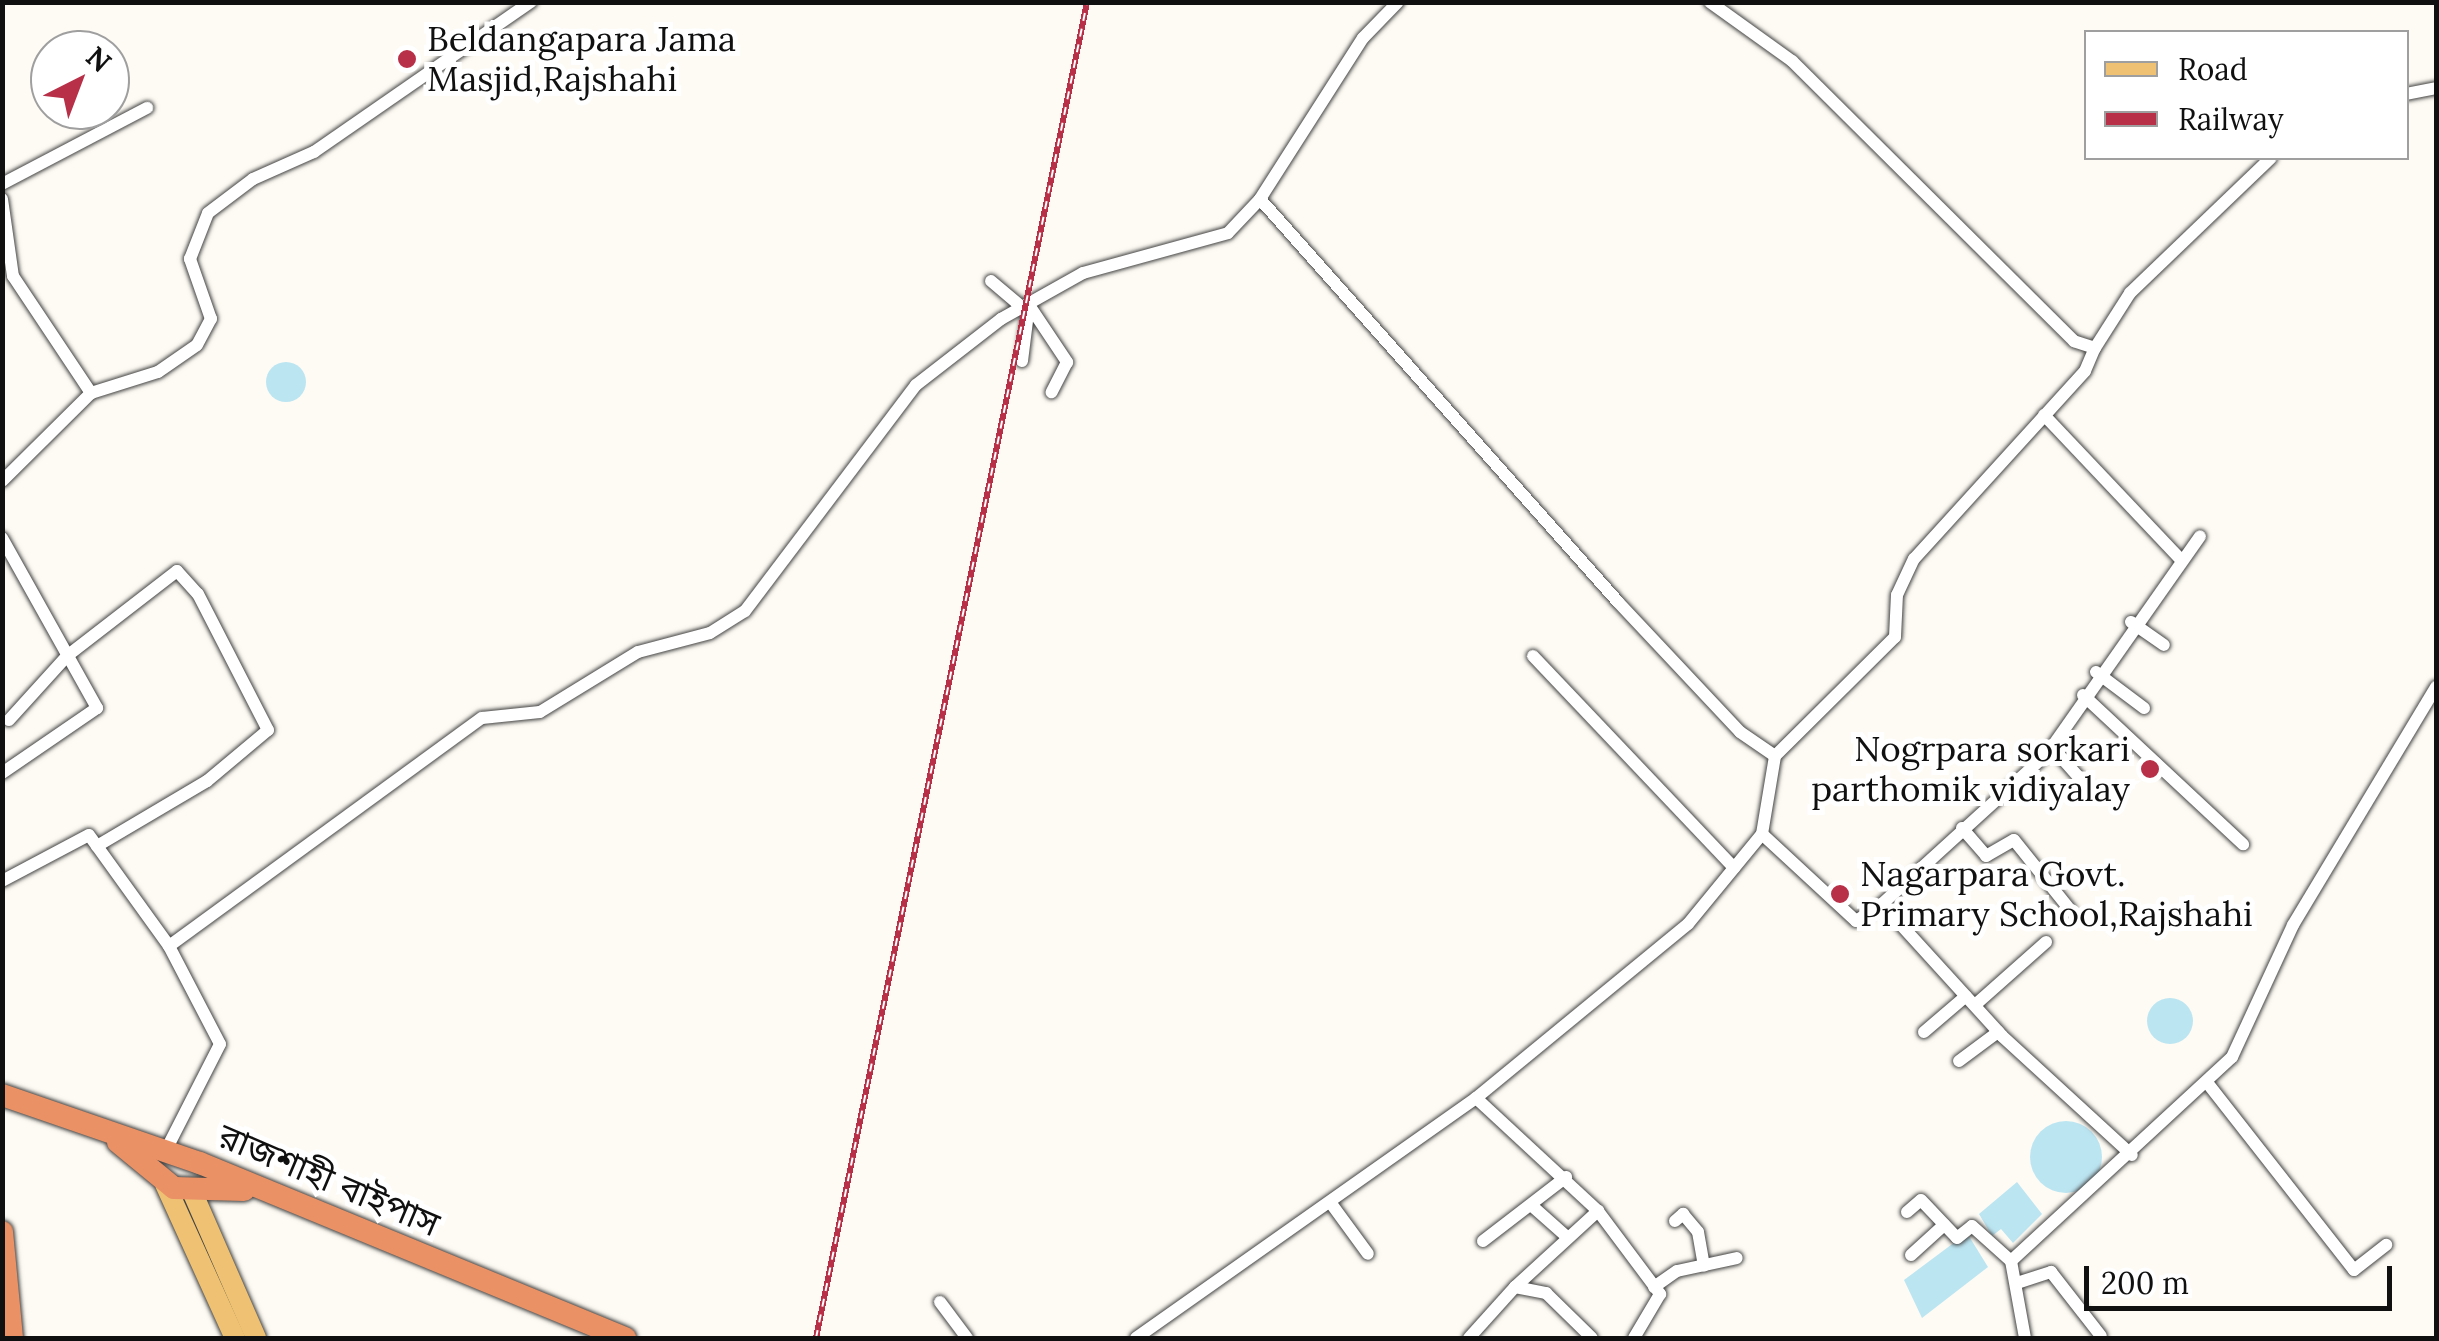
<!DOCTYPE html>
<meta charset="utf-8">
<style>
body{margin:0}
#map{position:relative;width:2439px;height:1341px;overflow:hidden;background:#fefbf4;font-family:Lora,"Noto Sans Bengali",serif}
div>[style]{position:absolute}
.water>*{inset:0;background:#bce5f2}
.round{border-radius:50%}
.roads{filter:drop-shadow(0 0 2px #434343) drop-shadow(0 0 2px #434343)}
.street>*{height:12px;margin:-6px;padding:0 6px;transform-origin:6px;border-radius:6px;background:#fff}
.primary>*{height:20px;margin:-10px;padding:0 10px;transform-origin:10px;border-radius:10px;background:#efc273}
.highway>*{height:22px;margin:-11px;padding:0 11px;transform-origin:11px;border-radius:11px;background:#ea9266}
.rail>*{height:6px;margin-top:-3px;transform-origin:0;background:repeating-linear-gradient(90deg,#fff 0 8px,#b83048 0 16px);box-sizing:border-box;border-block:2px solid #b83048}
.dots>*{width:28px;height:28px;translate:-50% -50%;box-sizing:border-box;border:5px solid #fff;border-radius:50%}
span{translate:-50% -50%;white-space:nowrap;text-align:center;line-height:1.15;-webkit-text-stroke:10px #fff;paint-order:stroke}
.poi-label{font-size:35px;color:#101010}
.left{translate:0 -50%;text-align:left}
.right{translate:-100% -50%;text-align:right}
.street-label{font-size:35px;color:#101010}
.frame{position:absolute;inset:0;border:5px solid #101010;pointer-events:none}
.legend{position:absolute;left:2084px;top:30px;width:325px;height:130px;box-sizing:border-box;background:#fff;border:2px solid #9f9f9f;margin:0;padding:12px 18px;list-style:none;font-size:30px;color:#101010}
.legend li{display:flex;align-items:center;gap:20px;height:50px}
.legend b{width:50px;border:2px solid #9f9f9f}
.north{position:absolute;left:30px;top:30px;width:100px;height:100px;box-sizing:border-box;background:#fff;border:2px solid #9f9f9f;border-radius:50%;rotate:42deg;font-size:28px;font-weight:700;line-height:40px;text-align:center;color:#101010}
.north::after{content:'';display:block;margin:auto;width:35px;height:45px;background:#b83048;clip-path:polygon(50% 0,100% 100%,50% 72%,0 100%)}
.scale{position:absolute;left:2084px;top:1266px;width:308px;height:45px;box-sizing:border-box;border:5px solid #101010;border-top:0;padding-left:12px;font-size:30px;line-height:35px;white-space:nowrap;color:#101010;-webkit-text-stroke:8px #fff;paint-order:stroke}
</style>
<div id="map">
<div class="water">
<div class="round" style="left:266px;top:362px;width:40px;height:40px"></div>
<div class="round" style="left:2147px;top:998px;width:46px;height:46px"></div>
<div class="round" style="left:2030px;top:1121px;width:72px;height:72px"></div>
<div style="clip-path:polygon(2017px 1182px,2042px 1214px,2013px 1243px,2001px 1229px,1992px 1236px,1979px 1214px)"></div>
<div style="clip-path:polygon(1967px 1233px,1988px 1267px,1922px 1318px,1904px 1280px)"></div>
</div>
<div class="roads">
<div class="street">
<div style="left:2406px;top:94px;width:31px;rotate:-11deg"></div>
<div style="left:2px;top:184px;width:164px;rotate:-27.7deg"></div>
<div style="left:2px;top:199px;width:78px;rotate:81.9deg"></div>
<div style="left:13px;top:276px;width:141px;rotate:56.3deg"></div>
<div style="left:91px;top:393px;width:125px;rotate:135.3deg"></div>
<div style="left:1260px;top:199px;width:191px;rotate:-57.4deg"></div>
<div style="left:1363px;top:38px;width:50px;rotate:-45.8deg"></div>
<div style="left:991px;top:281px;width:42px;rotate:40.2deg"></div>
<div style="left:1029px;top:305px;width:69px;rotate:56.3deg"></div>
<div style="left:1067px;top:362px;width:34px;rotate:117deg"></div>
<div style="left:2095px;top:348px;width:65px;rotate:-57.5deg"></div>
<div style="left:2130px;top:293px;width:195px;rotate:-43.8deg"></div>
<div style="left:1022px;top:361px;width:56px;rotate:-82.9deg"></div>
<div style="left:91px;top:393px;width:70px;rotate:-17.4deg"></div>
<div style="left:158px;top:372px;width:47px;rotate:-34.7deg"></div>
<div style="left:197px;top:345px;width:30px;rotate:-62deg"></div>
<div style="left:211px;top:319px;width:64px;rotate:-109.3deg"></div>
<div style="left:190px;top:259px;width:49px;rotate:-68.6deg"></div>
<div style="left:208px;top:213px;width:56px;rotate:-37.1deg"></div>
<div style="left:253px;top:179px;width:67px;rotate:-23.9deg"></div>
<div style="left:314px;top:152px;width:264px;rotate:-34.7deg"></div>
<div style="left:2044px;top:415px;width:198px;rotate:46.6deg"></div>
<div style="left:2px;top:538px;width:195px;rotate:60.8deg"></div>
<div style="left:97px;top:708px;width:115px;rotate:145.6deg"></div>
<div style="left:2131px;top:622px;width:40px;rotate:34.9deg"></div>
<div style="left:1533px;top:656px;width:292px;rotate:46.5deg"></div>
<div style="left:2096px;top:672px;width:60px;rotate:36.9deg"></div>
<div style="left:2083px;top:695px;width:219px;rotate:43deg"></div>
<div style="left:9px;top:720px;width:86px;rotate:-47.8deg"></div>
<div style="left:67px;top:656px;width:139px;rotate:-37.7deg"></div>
<div style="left:177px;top:571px;width:31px;rotate:48deg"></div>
<div style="left:198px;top:594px;width:153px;rotate:62.8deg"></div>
<div style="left:268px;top:730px;width:80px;rotate:140.1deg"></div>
<div style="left:207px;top:781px;width:128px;rotate:149.4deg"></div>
<div style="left:2052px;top:747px;width:60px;rotate:48.4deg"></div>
<div style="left:1962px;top:828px;width:37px;rotate:49deg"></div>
<div style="left:1986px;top:856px;width:32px;rotate:-30deg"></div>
<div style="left:2014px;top:840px;width:91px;rotate:51.2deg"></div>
<div style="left:1762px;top:834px;width:128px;rotate:42.8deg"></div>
<div style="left:1856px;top:921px;width:31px;rotate:-33deg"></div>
<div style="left:1882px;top:904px;width:178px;rotate:47.7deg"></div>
<div style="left:2002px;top:1036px;width:176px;rotate:42.5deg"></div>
<div style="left:2px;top:881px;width:98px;rotate:-27.9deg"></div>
<div style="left:89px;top:835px;width:137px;rotate:54.2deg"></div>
<div style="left:1882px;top:904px;width:223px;rotate:-42.3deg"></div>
<div style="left:2047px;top:754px;width:266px;rotate:-54.9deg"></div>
<div style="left:1975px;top:1005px;width:95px;rotate:-41.6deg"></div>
<div style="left:1924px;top:1032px;width:55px;rotate:-40.6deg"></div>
<div style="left:1959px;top:1061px;width:49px;rotate:-36.6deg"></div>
<div style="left:2209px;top:1085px;width:235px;rotate:51.9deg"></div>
<div style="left:2354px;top:1270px;width:41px;rotate:-38deg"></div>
<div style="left:1476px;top:1098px;width:166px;rotate:42.8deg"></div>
<div style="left:1598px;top:1211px;width:104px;rotate:53.2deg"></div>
<div style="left:1660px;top:1294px;width:51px;rotate:120.6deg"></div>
<div style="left:165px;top:1152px;width:121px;rotate:-63deg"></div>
<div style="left:220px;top:1044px;width:110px;rotate:-117.5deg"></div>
<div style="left:169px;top:946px;width:387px;rotate:-36.1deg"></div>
<div style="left:482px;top:718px;width:58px;rotate:-5.9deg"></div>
<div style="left:540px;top:712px;width:115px;rotate:-31.5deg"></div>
<div style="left:638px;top:652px;width:74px;rotate:-14.8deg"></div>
<div style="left:710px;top:633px;width:41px;rotate:-32.2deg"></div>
<div style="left:745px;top:611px;width:283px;rotate:-52.9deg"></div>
<div style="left:916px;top:385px;width:108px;rotate:-37.8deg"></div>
<div style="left:1001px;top:319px;width:94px;rotate:-29.3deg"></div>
<div style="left:1083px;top:273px;width:150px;rotate:-15.4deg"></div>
<div style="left:1228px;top:233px;width:47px;rotate:-46.7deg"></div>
<div style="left:1260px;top:199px;width:539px;rotate:48.38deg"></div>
<div style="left:1618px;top:602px;width:178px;rotate:46.8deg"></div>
<div style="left:1740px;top:732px;width:42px;rotate:34.4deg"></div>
<div style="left:1330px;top:1202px;width:64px;rotate:53.8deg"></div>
<div style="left:1531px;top:1205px;width:48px;rotate:41.6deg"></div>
<div style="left:1907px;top:1212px;width:18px;rotate:-41deg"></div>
<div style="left:1921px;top:1200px;width:52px;rotate:46.5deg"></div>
<div style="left:1957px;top:1238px;width:19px;rotate:-39deg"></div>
<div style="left:1972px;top:1226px;width:52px;rotate:41.9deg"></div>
<div style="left:1675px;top:1221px;width:11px;rotate:-41deg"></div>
<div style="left:1683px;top:1214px;width:23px;rotate:50deg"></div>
<div style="left:1698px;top:1232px;width:34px;rotate:80deg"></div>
<div style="left:1483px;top:1241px;width:105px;rotate:-37.6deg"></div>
<div style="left:1911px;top:1255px;width:45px;rotate:-42.3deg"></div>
<div style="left:2017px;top:1283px;width:36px;rotate:-18deg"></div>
<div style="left:2051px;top:1272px;width:81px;rotate:52deg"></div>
<div style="left:1515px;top:1287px;width:113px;rotate:-42.5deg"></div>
<div style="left:1654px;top:1287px;width:28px;rotate:-35deg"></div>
<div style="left:1677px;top:1271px;width:61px;rotate:-12.2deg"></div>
<div style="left:940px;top:1302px;width:45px;rotate:53.1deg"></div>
<div style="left:1136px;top:1338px;width:416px;rotate:-35.2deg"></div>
<div style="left:1476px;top:1098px;width:274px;rotate:-39.4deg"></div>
<div style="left:1688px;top:924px;width:117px;rotate:-50.6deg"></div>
<div style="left:1762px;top:834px;width:79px;rotate:-80.5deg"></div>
<div style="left:1775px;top:756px;width:169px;rotate:-44.8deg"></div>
<div style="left:1895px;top:637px;width:42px;rotate:-87.3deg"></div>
<div style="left:1897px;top:595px;width:40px;rotate:-65deg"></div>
<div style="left:1914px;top:559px;width:254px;rotate:-47.7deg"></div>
<div style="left:2085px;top:371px;width:25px;rotate:-67deg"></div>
<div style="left:2095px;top:348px;width:22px;rotate:-162deg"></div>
<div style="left:2074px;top:341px;width:397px;rotate:-135.2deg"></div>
<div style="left:1792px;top:61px;width:101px;rotate:-144.3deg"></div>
<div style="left:1469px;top:1338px;width:69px;rotate:-48deg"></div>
<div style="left:1515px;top:1287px;width:32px;rotate:11deg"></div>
<div style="left:1546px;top:1293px;width:64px;rotate:44.4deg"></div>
<div style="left:2025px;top:1338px;width:78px;rotate:-100.3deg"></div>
<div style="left:2011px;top:1261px;width:301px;rotate:-42.7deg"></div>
<div style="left:2232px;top:1057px;width:145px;rotate:-65.2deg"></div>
<div style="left:2293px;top:925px;width:278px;rotate:-59deg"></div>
</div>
<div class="primary">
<div style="left:165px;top:1184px;width:169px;rotate:65.6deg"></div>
<div style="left:191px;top:1189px;width:163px;rotate:66.4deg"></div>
</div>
<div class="highway">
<div style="left:2px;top:1095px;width:209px;rotate:19deg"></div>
<div style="left:200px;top:1163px;width:460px;rotate:22.4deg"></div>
<div style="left:118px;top:1142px;width:72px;rotate:39.4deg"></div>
<div style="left:174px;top:1188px;width:70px;rotate:1.6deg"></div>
<div style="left:2px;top:1232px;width:106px;rotate:84.6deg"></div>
</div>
</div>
<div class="rail">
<div style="left:816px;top:1338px;width:1363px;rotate:-78.53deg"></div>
</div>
<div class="dots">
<div style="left:407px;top:59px;background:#b83048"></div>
<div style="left:2150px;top:769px;background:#b83048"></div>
<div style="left:1840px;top:894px;background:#b83048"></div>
</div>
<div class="poi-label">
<span class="left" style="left:427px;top:59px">Beldangapara Jama<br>Masjid,Rajshahi</span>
<span class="right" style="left:2130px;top:769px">Nogrpara sorkari<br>parthomik vidiyalay</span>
<span class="left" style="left:1860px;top:894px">Nagarpara Govt.<br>Primary School,Rajshahi</span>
</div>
<div class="street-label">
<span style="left:329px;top:1180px;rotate:23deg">রাজশাহী বাইপাস</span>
</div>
<div class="frame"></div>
<ul class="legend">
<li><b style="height:12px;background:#efc273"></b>Road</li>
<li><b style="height:12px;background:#b83048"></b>Railway</li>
</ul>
<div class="north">N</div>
<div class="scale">200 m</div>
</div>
